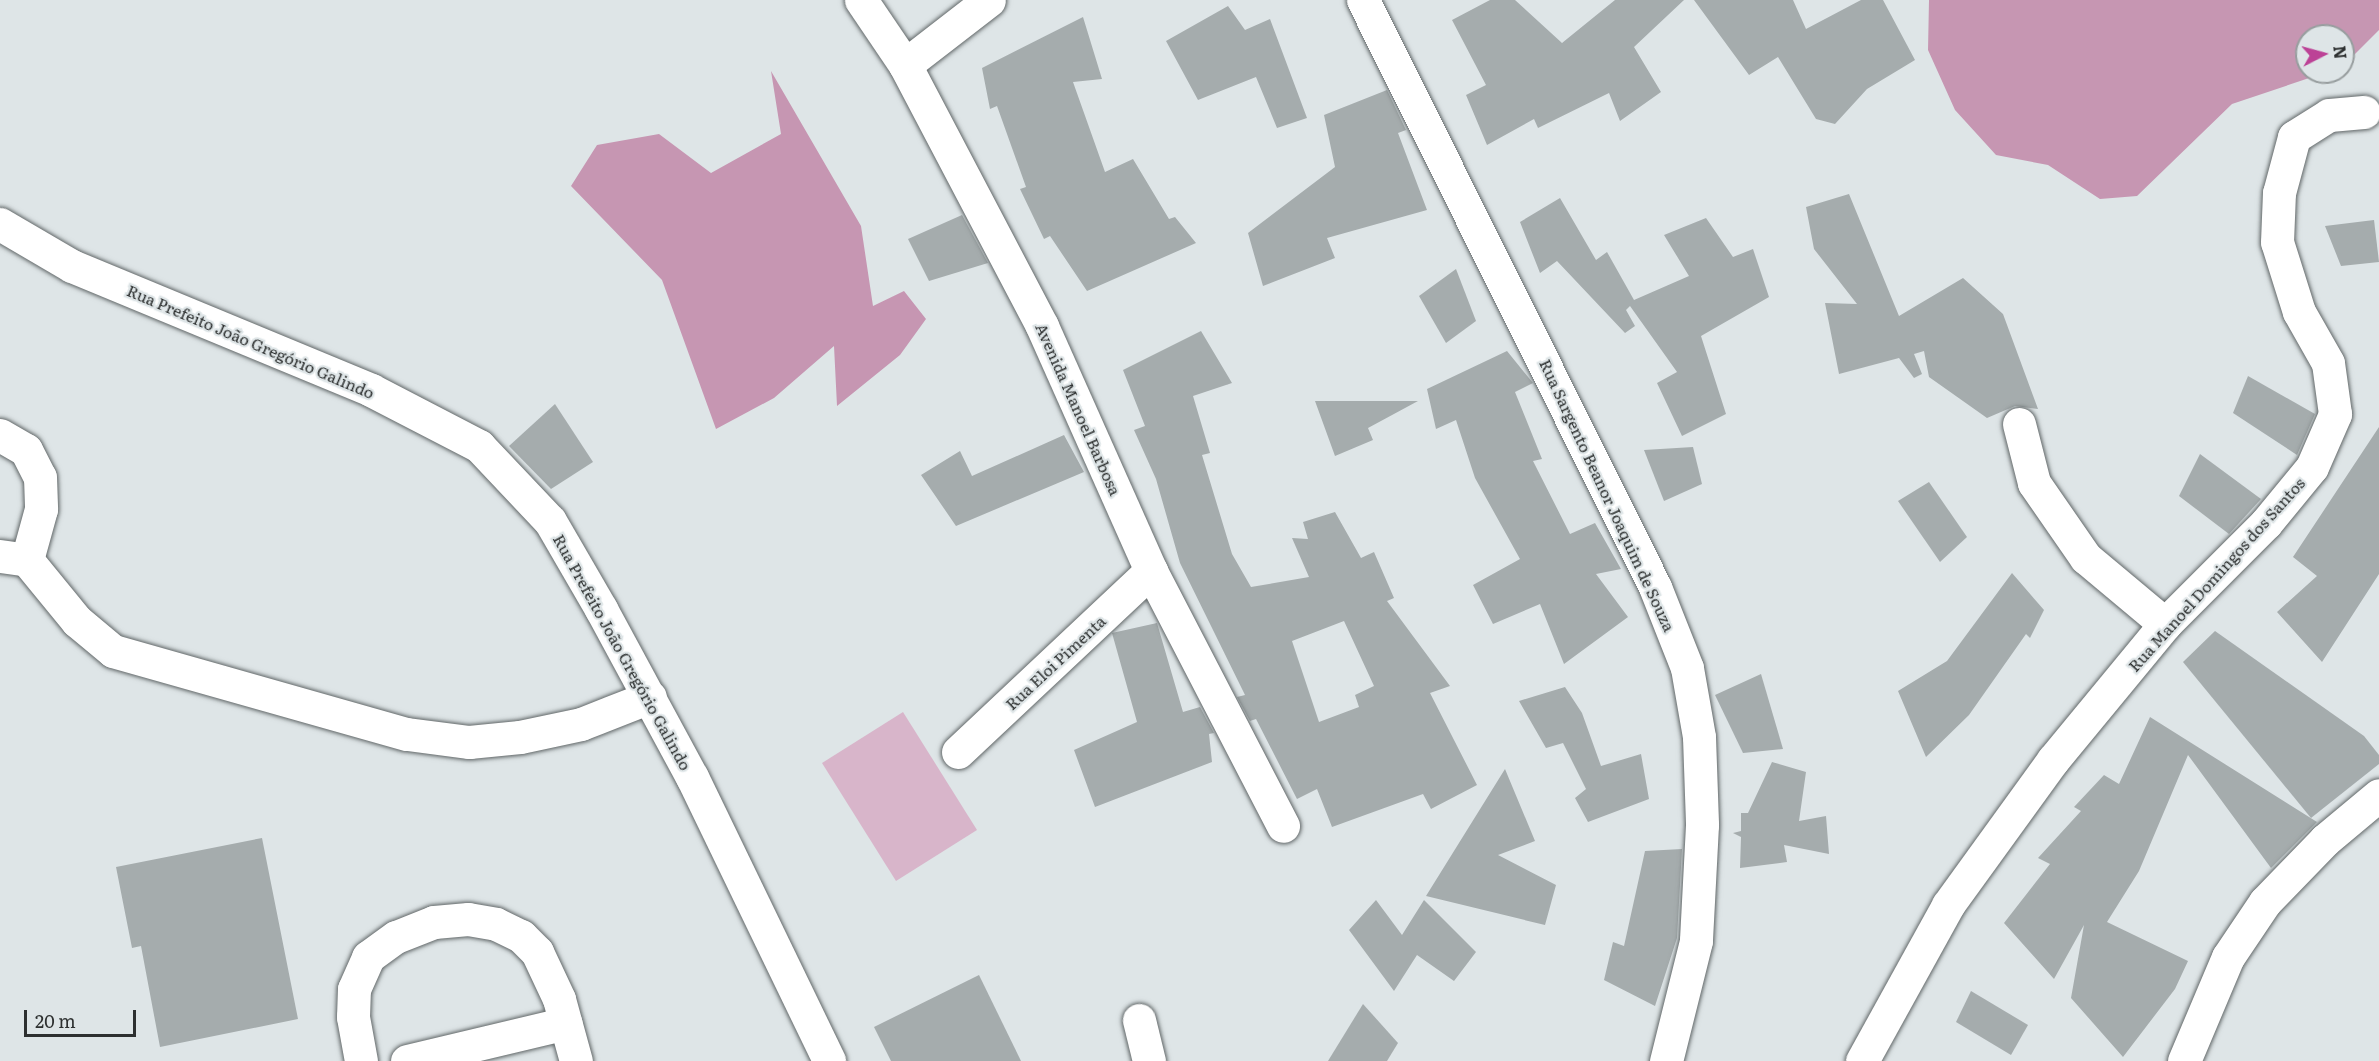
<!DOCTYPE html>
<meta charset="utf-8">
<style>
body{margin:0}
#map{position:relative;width:2379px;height:1061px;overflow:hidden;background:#dee5e7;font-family:Literata,serif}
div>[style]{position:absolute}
.green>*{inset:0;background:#d8b5ca}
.forest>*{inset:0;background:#c696b2}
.building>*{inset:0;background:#a5acad}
.roads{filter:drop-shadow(0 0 2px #616768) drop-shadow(0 0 2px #616768)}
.minor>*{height:33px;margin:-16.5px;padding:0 16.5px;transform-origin:16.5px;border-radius:16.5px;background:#fff}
.major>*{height:33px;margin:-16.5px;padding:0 16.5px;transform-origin:16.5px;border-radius:16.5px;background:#fff}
span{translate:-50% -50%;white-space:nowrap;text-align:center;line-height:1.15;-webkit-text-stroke:4.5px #dee5e7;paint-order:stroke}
.street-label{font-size:16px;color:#2d3030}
.north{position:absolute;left:2295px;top:24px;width:60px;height:60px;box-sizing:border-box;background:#dee5e7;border:2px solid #979d9e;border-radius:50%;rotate:84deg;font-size:16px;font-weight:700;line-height:24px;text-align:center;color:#2d3030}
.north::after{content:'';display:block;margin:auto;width:21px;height:27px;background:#bc4296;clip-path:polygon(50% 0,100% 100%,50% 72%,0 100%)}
.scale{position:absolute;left:24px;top:1010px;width:112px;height:27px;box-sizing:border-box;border:3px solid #2d3030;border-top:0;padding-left:8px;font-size:18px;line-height:21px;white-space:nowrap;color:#2d3030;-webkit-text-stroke:4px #dee5e7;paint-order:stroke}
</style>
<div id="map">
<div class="green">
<div style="clip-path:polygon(903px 712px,977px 830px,896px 881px,822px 763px)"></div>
</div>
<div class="forest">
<div style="clip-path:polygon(1929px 0,2379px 0,2379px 30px,2343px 66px,2343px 36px,2307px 36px,2307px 72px,2327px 72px,2232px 104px,2137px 196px,2100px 199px,2048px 165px,1996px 155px,1955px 110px,1928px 50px)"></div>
<div style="clip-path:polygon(771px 71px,861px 226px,873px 306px,904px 291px,926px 319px,900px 355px,837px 406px,834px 346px,774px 398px,716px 429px,662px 280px,571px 186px,597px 145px,659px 134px,711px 173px,781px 134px)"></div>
</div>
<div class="building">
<div style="clip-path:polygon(1490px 0,1515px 0,1562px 43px,1615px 0,1684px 0,1634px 47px,1661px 92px,1620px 121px,1609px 93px,1538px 128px,1534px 119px,1487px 145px,1466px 95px,1486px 85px,1452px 20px)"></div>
<div style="clip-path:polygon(1694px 0,1793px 0,1806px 29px,1861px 0,1883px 0,1915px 60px,1867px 89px,1835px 124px,1816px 119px,1778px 57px,1749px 75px)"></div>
<div style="clip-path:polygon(1228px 6px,1245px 30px,1270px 19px,1307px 118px,1277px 128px,1256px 77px,1198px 100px,1166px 41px)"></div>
<div style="clip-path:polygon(1083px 17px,1102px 79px,1073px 82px,1105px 172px,1133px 159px,1169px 219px,1175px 217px,1196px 243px,1087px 291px,1050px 236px,1044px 239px,1020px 189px,1026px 187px,997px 106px,990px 109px,982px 68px)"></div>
<div style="clip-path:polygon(1387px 90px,1406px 130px,1398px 133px,1427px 210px,1327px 238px,1335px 258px,1263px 286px,1248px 233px,1335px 167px,1324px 115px)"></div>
<div style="clip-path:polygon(1849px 194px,1899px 316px,1963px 278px,2003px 314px,2038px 409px,2015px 406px,1987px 418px,1929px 377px,1924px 351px,1914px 354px,1922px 374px,1914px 378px,1899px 358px,1839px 374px,1825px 303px,1857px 304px,1814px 249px,1806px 207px)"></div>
<div style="clip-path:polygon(1560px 198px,1596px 260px,1607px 252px,1634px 300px,1689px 276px,1664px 235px,1706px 218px,1733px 257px,1753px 249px,1769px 297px,1701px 336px,1726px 414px,1682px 436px,1657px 383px,1677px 372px,1630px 306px,1626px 310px,1635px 326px,1625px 333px,1557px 261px,1540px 273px,1520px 222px)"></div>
<div style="clip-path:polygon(962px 215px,988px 263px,929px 281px,908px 239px)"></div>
<div style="clip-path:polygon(2374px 220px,2379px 262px,2341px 266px,2325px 226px)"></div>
<div style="clip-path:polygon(1456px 269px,1476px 321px,1446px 343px,1419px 296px)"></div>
<div style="clip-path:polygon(evenodd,1201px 331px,1232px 383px,1193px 396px,1210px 453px,1202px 455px,1232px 554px,1251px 587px,1309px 577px,1292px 538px,1308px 539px,1303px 522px,1335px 512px,1361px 558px,1374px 552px,1394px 598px,1387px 601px,1450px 686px,1430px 693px,1477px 785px,1431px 809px,1423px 794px,1332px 827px,1317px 789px,1297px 799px,1256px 719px,1250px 721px,1237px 697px,1245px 695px,1180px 563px,1156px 479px,1134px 430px,1145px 426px,1123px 370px,1201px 331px,1344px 621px,1374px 686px,1355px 695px,1359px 707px,1319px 722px,1292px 641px,1344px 621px)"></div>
<div style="clip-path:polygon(1507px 351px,1533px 383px,1515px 392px,1542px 459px,1533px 461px,1570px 534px,1595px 523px,1621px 569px,1596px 574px,1628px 617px,1564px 664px,1540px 604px,1493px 624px,1473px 585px,1520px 559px,1475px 478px,1456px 420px,1436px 429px,1427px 389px)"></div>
<div style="clip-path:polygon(2248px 376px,2315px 414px,2297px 455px,2233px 413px)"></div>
<div style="clip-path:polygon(1315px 401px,1418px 401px,1368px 428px,1373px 440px,1335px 456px)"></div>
<div style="clip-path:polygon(555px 404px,593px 462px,551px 489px,509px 446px)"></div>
<div style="clip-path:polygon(2379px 427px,2379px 574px,2322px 662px,2277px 612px,2317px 576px,2293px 557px)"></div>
<div style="clip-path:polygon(1064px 435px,1084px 472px,956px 526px,921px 475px,960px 451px,972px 476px)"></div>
<div style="clip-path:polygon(1693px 447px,1702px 484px,1664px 501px,1644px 450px)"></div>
<div style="clip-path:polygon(2200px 454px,2261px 499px,2229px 534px,2179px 496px)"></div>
<div style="clip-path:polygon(1929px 482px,1967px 537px,1940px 562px,1898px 501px)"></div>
<div style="clip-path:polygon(2012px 573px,2044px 610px,2030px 638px,2026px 634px,1969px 715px,1926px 757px,1898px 691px,1947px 661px)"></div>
<div style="clip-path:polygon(1157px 623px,1183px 712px,1200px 707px,1214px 733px,1209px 734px,1212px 762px,1095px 807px,1074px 750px,1137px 722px,1112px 633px)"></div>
<div style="clip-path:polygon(2215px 631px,2364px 736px,2379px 755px,2379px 764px,2311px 818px,2183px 662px)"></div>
<div style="clip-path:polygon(1761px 674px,1783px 749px,1743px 753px,1715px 695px)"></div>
<div style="clip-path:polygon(1565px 687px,1582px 713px,1601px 766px,1641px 754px,1649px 799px,1588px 822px,1575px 798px,1586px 789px,1563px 743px,1546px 748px,1519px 701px)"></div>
<div style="clip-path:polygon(2150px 717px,2317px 822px,2271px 868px,2188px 755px,2139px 871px,2107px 922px,2188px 961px,2175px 989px,2123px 1057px,2071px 998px,2084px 925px,2054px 979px,2004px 923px,2050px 864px,2038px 858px,2081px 811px,2074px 807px,2104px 775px,2119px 784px)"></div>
<div style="clip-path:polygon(1772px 762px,1806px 772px,1799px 821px,1826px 816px,1829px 854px,1784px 845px,1787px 862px,1740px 868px,1741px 837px,1733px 833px,1741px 831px,1741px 813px,1748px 813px)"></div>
<div style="clip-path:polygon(1505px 769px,1535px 841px,1498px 855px,1556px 885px,1545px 925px,1426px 896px)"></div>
<div style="clip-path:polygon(262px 838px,298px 1019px,160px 1047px,141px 946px,132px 948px,116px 867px)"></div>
<div style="clip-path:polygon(1682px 849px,1677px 938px,1655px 1006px,1604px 980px,1613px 942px,1624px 946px,1645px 851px)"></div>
<div style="clip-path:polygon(1376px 900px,1402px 935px,1424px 900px,1476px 952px,1454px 981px,1417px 955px,1394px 991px,1349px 930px)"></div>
<div style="clip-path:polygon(979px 975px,1021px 1061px,891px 1061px,874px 1027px)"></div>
<div style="clip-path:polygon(1971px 991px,2028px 1025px,2011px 1055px,1956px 1022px)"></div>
<div style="clip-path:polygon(1363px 1004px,1398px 1043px,1387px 1061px,1328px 1061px)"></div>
</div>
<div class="roads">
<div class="minor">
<div style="left:861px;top:0;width:78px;rotate:55.9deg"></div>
<div style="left:905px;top:65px;width:295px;rotate:62.3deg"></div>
<div style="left:1042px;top:326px;width:268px;rotate:66deg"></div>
<div style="left:1151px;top:571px;width:287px;rotate:62.6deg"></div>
<div style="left:1363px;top:0;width:656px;rotate:63.55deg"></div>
<div style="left:1655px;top:587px;width:87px;rotate:68.4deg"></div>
<div style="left:1687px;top:668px;width:70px;rotate:80.1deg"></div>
<div style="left:1699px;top:737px;width:88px;rotate:88deg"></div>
<div style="left:1702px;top:825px;width:116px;rotate:93deg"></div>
<div style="left:1696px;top:941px;width:124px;rotate:104deg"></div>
<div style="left:905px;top:65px;width:106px;rotate:-37.7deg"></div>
<div style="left:2019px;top:424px;width:61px;rotate:75.7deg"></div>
<div style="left:2034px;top:483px;width:91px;rotate:55.3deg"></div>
<div style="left:2086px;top:558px;width:103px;rotate:39.9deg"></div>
<div style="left:0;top:435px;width:30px;rotate:30deg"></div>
<div style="left:26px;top:450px;width:30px;rotate:63deg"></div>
<div style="left:40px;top:477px;width:32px;rotate:88deg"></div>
<div style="left:41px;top:509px;width:53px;rotate:105.4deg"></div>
<div style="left:0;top:556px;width:27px;rotate:8deg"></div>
<div style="left:27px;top:560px;width:79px;rotate:50.7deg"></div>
<div style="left:77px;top:621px;width:47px;rotate:39.8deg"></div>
<div style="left:113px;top:651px;width:305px;rotate:15.8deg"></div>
<div style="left:407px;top:734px;width:63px;rotate:7.4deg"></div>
<div style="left:469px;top:742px;width:51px;rotate:-5.6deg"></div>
<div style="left:520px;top:737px;width:62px;rotate:-12deg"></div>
<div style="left:581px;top:724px;width:74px;rotate:-21.4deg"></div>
<div style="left:958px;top:752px;width:265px;rotate:-43.2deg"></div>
<div style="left:1139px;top:1020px;width:42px;rotate:76.3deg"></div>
<div style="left:361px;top:1061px;width:45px;rotate:-100.3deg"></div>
<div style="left:353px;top:1017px;width:28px;rotate:-88deg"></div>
<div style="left:354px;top:989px;width:35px;rotate:-66deg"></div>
<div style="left:368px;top:957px;width:34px;rotate:-36deg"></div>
<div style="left:396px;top:937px;width:41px;rotate:-21.5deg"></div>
<div style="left:434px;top:922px;width:34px;rotate:-5deg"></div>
<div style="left:468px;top:919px;width:28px;rotate:10deg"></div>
<div style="left:496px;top:924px;width:28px;rotate:26deg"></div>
<div style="left:521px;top:936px;width:23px;rotate:45deg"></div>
<div style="left:537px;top:952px;width:52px;rotate:64.9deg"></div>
<div style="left:559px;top:999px;width:64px;rotate:74.7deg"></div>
<div style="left:407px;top:1061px;width:163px;rotate:-13.4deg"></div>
<div style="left:1862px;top:1061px;width:178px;rotate:-61.1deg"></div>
<div style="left:1948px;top:905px;width:179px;rotate:-54.1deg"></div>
<div style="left:2053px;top:760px;width:176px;rotate:-50.5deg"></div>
<div style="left:2165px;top:624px;width:143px;rotate:-45deg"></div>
<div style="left:2266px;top:523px;width:72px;rotate:-50.6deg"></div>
<div style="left:2312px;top:467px;width:58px;rotate:-66.5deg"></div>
<div style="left:2335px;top:414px;width:51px;rotate:-97.8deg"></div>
<div style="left:2328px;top:363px;width:59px;rotate:-119.6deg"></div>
<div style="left:2299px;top:312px;width:73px;rotate:-107.4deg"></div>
<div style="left:2277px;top:242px;width:49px;rotate:-87.7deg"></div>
<div style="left:2279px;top:193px;width:58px;rotate:-75deg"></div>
<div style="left:2294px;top:137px;width:41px;rotate:-32.2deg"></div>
<div style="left:2329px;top:115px;width:35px;rotate:-5deg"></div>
<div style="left:2184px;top:1061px;width:113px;rotate:-67.1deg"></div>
<div style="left:2228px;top:957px;width:66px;rotate:-56.1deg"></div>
<div style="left:2265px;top:902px;width:86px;rotate:-45.9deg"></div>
<div style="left:2325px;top:840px;width:70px;rotate:-39.8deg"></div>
</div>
<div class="major">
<div style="left:0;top:224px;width:83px;rotate:30.3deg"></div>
<div style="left:72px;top:266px;width:324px;rotate:22.5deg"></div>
<div style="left:371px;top:390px;width:122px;rotate:27.4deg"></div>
<div style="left:479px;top:446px;width:103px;rotate:46.6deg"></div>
<div style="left:550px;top:521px;width:102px;rotate:59.9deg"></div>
<div style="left:601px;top:609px;width:191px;rotate:61.6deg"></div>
<div style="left:692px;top:777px;width:315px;rotate:64.2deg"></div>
</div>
</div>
<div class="street-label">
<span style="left:251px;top:341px;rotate:23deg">Rua Prefeito João Gregório Galindo</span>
<span style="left:1079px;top:409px;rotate:66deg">Avenida Manoel Barbosa</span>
<span style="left:1608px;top:495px;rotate:65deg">Rua Sargento Beanor Joaquim de Souza</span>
<span style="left:2216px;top:574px;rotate:-48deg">Rua Manoel Domingos dos Santos</span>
<span style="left:623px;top:652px;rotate:61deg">Rua Prefeito João Gregório Galindo</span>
<span style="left:1055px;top:662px;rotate:-43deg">Rua Eloi Pimenta</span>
</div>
<div class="north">N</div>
<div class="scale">20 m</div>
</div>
